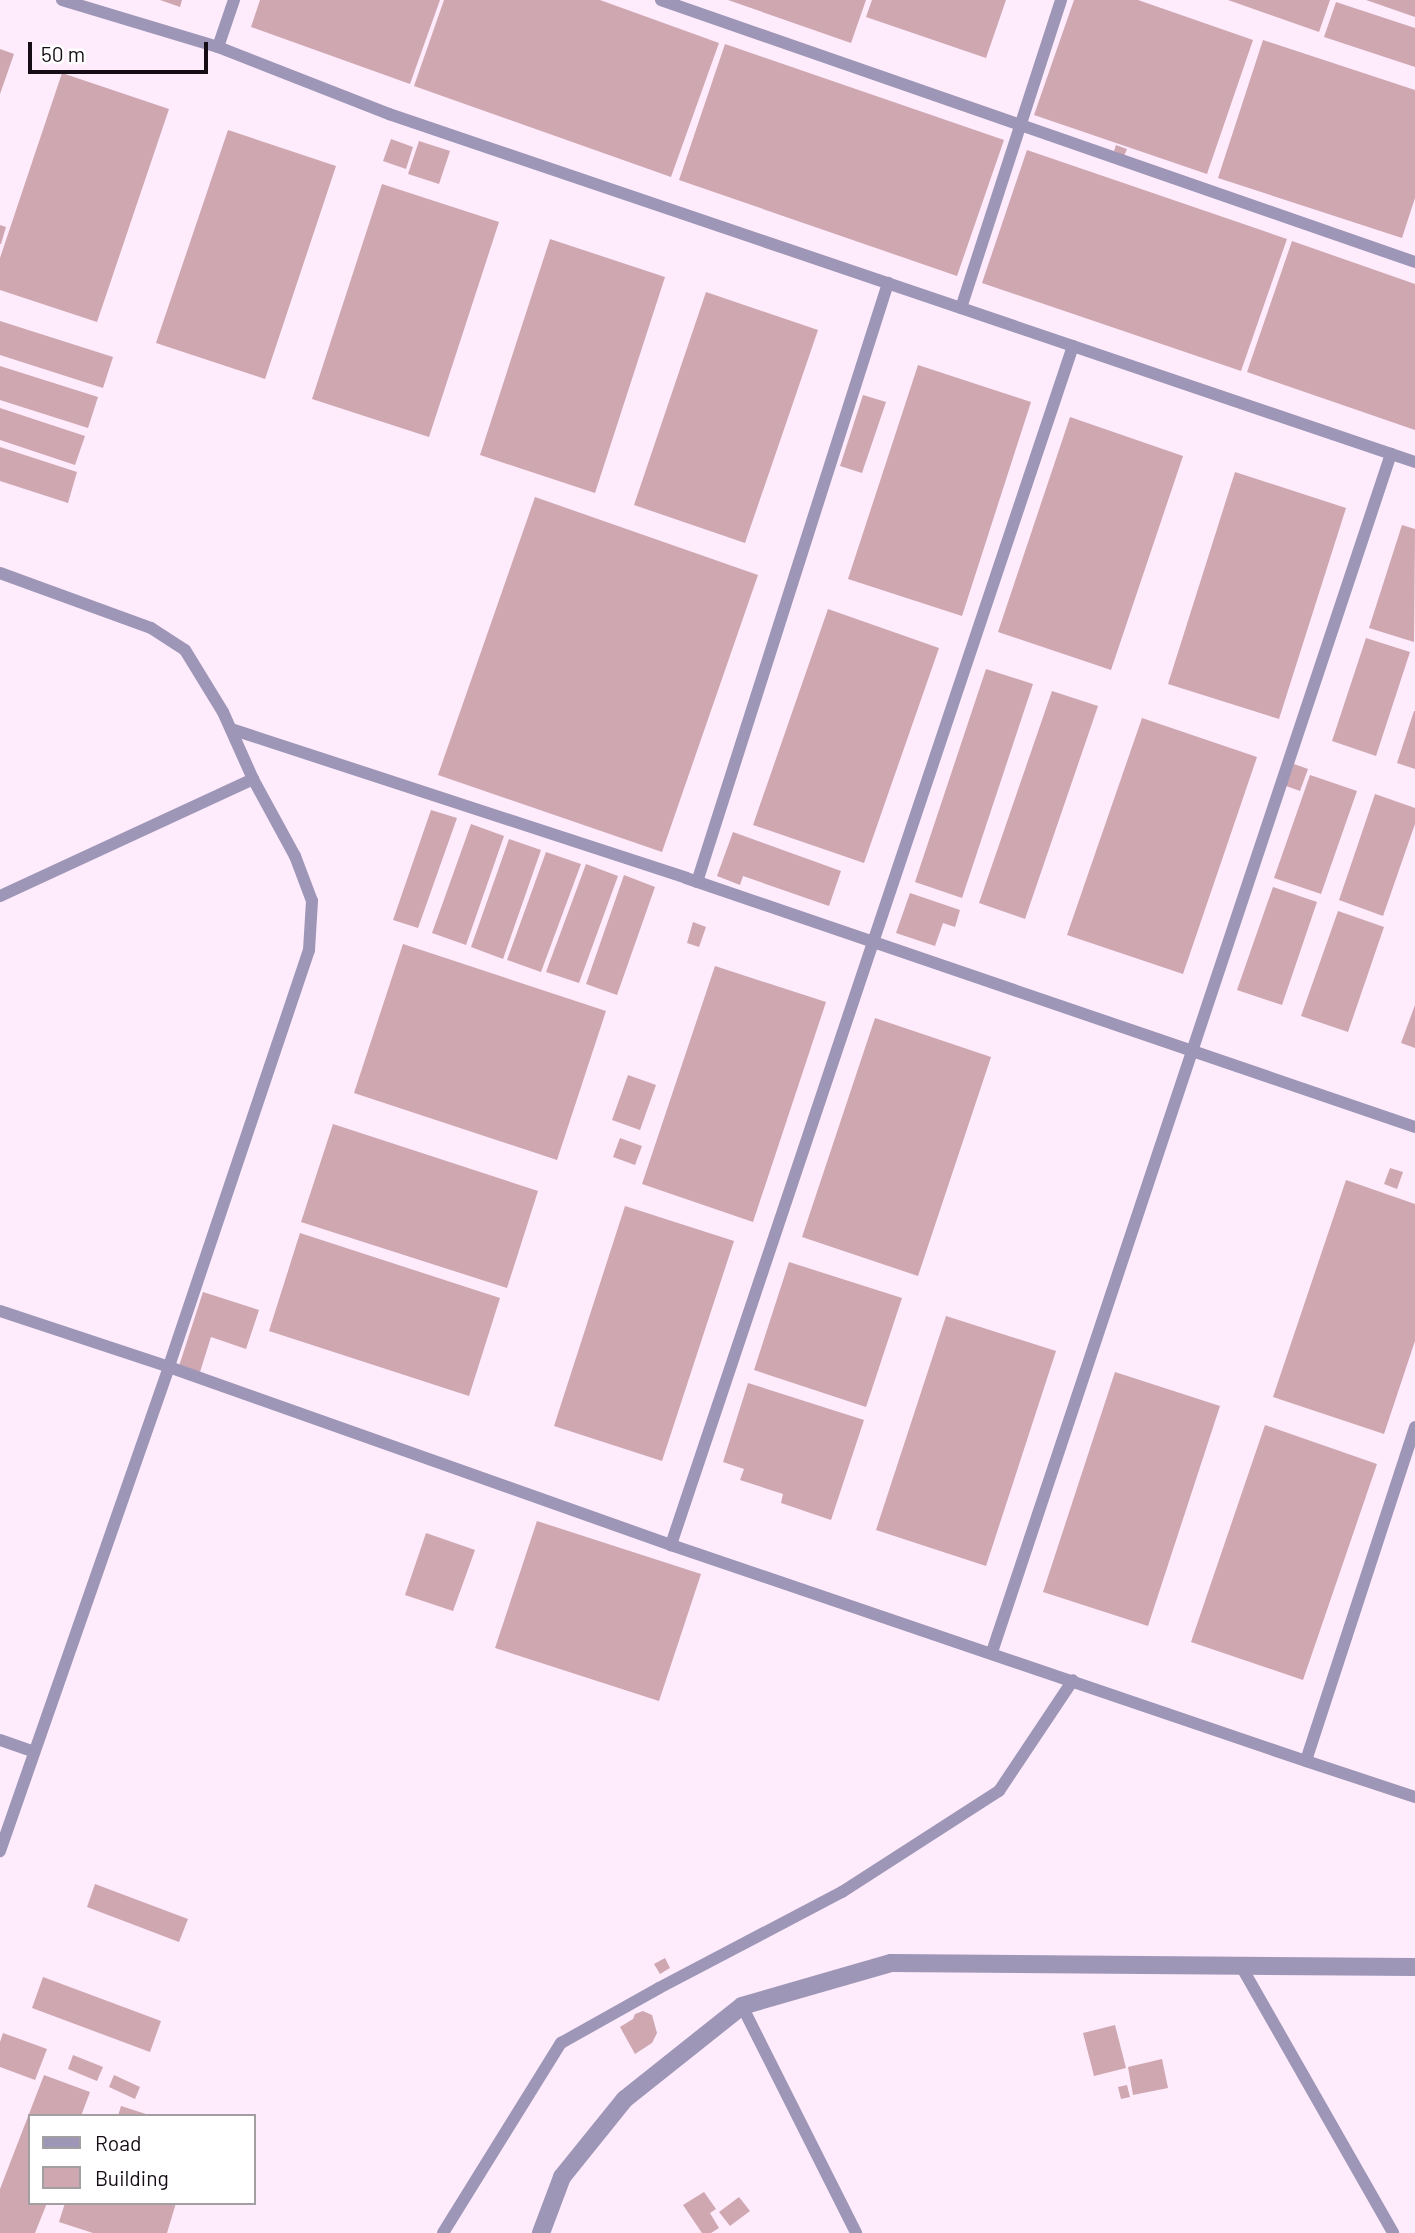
<!DOCTYPE html>
<style>
body{margin:0}
#map{position:relative;width:1415px;height:2233px;overflow:hidden;background:#feebfc;font-family:Barlow,sans-serif}
div>[style]{position:absolute}
.building>*{inset:0;background:#cfa7b1}
.service>*{height:12px;margin:-6px;padding:0 6px;transform-origin:6px;border-radius:6px;background:#9e96b7}
.tertiary>*{height:18px;margin:-9px;padding:0 9px;transform-origin:9px;border-radius:9px;background:#9e96b7}
span{translate:-50% -50%;white-space:nowrap;text-align:center;line-height:1.15;-webkit-text-stroke:5px #fff;paint-order:stroke}
.legend{position:absolute;left:28px;top:2114px;width:228px;height:91px;box-sizing:border-box;background:#fff;border:2px solid #a29ea2;margin:0;padding:9px 12px;list-style:none;font-size:21px;color:#170d16}
.legend li{display:flex;align-items:center;gap:14px;height:35px}
.legend b{width:35px;border:2px solid #a29ea2}
.scale{position:absolute;left:28px;top:42px;width:180px;height:32px;box-sizing:border-box;border:4px solid #170d16;border-top:0;padding-left:9px;font-size:21px;line-height:24px;white-space:nowrap;color:#170d16;-webkit-text-stroke:5px #fff;paint-order:stroke}
</style>
<div id="map">
<div class="building">
<div style="clip-path:polygon(160px 0,182px 0,180px 7px)"></div>
<div style="clip-path:polygon(260px 0,440px 0,410px 84px,251px 27px)"></div>
<div style="clip-path:polygon(444px 0,600px 0,719px 43px,671px 177px,414px 86px)"></div>
<div style="clip-path:polygon(728px 0,866px 0,851px 43px)"></div>
<div style="clip-path:polygon(872px 0,1006px 0,986px 58px,866px 17px)"></div>
<div style="clip-path:polygon(1074px 0,1138px 0,1253px 40px,1207px 174px,1034px 115px)"></div>
<div style="clip-path:polygon(1228px 0,1330px 0,1319px 32px)"></div>
<div style="clip-path:polygon(1366px 0,1415px 0,1415px 17px)"></div>
<div style="clip-path:polygon(1336px 2px,1415px 28px,1415px 67px,1324px 37px)"></div>
<div style="clip-path:polygon(1263px 40px,1415px 90px,1415px 198px,1402px 238px,1218px 178px)"></div>
<div style="clip-path:polygon(725px 44px,1004px 140px,957px 276px,679px 180px)"></div>
<div style="clip-path:polygon(0 49px,14px 54px,0 94px)"></div>
<div style="clip-path:polygon(62px 73px,169px 109px,97px 322px,0 290px,0 258px)"></div>
<div style="clip-path:polygon(228px 130px,336px 166px,265px 379px,156px 343px)"></div>
<div style="clip-path:polygon(391px 139px,413px 147px,406px 169px,383px 161px)"></div>
<div style="clip-path:polygon(419px 141px,450px 151px,439px 184px,408px 174px)"></div>
<div style="clip-path:polygon(1116px 145px,1127px 149px,1124px 156px,1114px 151px)"></div>
<div style="clip-path:polygon(1027px 150px,1287px 239px,1241px 371px,982px 283px)"></div>
<div style="clip-path:polygon(382px 184px,499px 222px,429px 437px,312px 399px)"></div>
<div style="clip-path:polygon(0 225px,6px 227px,1px 244px,0 244px)"></div>
<div style="clip-path:polygon(550px 239px,665px 277px,595px 493px,480px 455px)"></div>
<div style="clip-path:polygon(1292px 241px,1415px 284px,1415px 430px,1247px 372px)"></div>
<div style="clip-path:polygon(706px 292px,818px 330px,745px 543px,634px 505px)"></div>
<div style="clip-path:polygon(0 321px,113px 357px,103px 388px,0 355px)"></div>
<div style="clip-path:polygon(918px 365px,1031px 402px,962px 616px,848px 579px)"></div>
<div style="clip-path:polygon(0 366px,98px 397px,88px 428px,0 400px)"></div>
<div style="clip-path:polygon(863px 395px,886px 402px,862px 473px,840px 466px)"></div>
<div style="clip-path:polygon(0 408px,85px 436px,75px 465px,0 440px)"></div>
<div style="clip-path:polygon(1070px 417px,1183px 456px,1111px 670px,998px 632px)"></div>
<div style="clip-path:polygon(0 447px,77px 472px,68px 503px,0 481px)"></div>
<div style="clip-path:polygon(1235px 472px,1346px 508px,1279px 719px,1168px 684px)"></div>
<div style="clip-path:polygon(535px 497px,758px 575px,662px 852px,438px 775px)"></div>
<div style="clip-path:polygon(1402px 525px,1415px 529px,1414px 642px,1369px 628px)"></div>
<div style="clip-path:polygon(828px 609px,939px 648px,864px 863px,753px 825px)"></div>
<div style="clip-path:polygon(1366px 638px,1410px 652px,1376px 756px,1332px 741px)"></div>
<div style="clip-path:polygon(986px 669px,1033px 684px,962px 898px,915px 882px)"></div>
<div style="clip-path:polygon(1052px 691px,1098px 706px,1025px 919px,979px 903px)"></div>
<div style="clip-path:polygon(1414px 711px,1415px 711px,1415px 769px,1397px 763px)"></div>
<div style="clip-path:polygon(1142px 718px,1257px 757px,1183px 974px,1067px 935px)"></div>
<div style="clip-path:polygon(1294px 764px,1308px 769px,1300px 791px,1286px 786px)"></div>
<div style="clip-path:polygon(1310px 775px,1357px 791px,1321px 894px,1274px 878px)"></div>
<div style="clip-path:polygon(1375px 794px,1415px 808px,1415px 824px,1383px 916px,1339px 900px)"></div>
<div style="clip-path:polygon(431px 810px,457px 818px,418px 928px,393px 920px)"></div>
<div style="clip-path:polygon(471px 824px,504px 836px,466px 945px,432px 933px)"></div>
<div style="clip-path:polygon(733px 832px,841px 871px,829px 906px,743px 876px,740px 885px,717px 876px)"></div>
<div style="clip-path:polygon(509px 839px,541px 850px,503px 959px,471px 947px)"></div>
<div style="clip-path:polygon(546px 852px,581px 864px,541px 972px,507px 960px)"></div>
<div style="clip-path:polygon(586px 864px,618px 876px,579px 983px,546px 972px)"></div>
<div style="clip-path:polygon(624px 875px,655px 887px,617px 995px,586px 984px)"></div>
<div style="clip-path:polygon(1273px 887px,1317px 902px,1282px 1005px,1237px 990px)"></div>
<div style="clip-path:polygon(910px 893px,960px 910px,955px 927px,943px 923px,935px 946px,896px 933px)"></div>
<div style="clip-path:polygon(1338px 911px,1384px 927px,1348px 1032px,1301px 1016px)"></div>
<div style="clip-path:polygon(693px 922px,706px 927px,699px 947px,687px 943px)"></div>
<div style="clip-path:polygon(403px 944px,606px 1011px,557px 1160px,354px 1093px)"></div>
<div style="clip-path:polygon(715px 966px,826px 1002px,753px 1222px,642px 1184px)"></div>
<div style="clip-path:polygon(1415px 1005px,1415px 1048px,1401px 1043px)"></div>
<div style="clip-path:polygon(875px 1018px,991px 1057px,918px 1276px,802px 1237px)"></div>
<div style="clip-path:polygon(628px 1075px,656px 1085px,640px 1130px,612px 1120px)"></div>
<div style="clip-path:polygon(333px 1124px,538px 1191px,507px 1288px,301px 1222px)"></div>
<div style="clip-path:polygon(620px 1138px,642px 1146px,635px 1165px,613px 1157px)"></div>
<div style="clip-path:polygon(1390px 1168px,1403px 1172px,1397px 1189px,1384px 1184px)"></div>
<div style="clip-path:polygon(1346px 1180px,1415px 1204px,1415px 1341px,1384px 1434px,1273px 1397px)"></div>
<div style="clip-path:polygon(625px 1206px,734px 1241px,662px 1461px,554px 1426px)"></div>
<div style="clip-path:polygon(300px 1233px,500px 1298px,469px 1396px,269px 1331px)"></div>
<div style="clip-path:polygon(789px 1262px,902px 1298px,866px 1407px,754px 1370px)"></div>
<div style="clip-path:polygon(203px 1292px,259px 1310px,246px 1349px,211px 1337px,200px 1372px,179px 1366px)"></div>
<div style="clip-path:polygon(946px 1316px,1056px 1351px,986px 1566px,876px 1530px)"></div>
<div style="clip-path:polygon(1115px 1372px,1220px 1406px,1148px 1626px,1043px 1592px)"></div>
<div style="clip-path:polygon(748px 1383px,864px 1420px,831px 1520px,781px 1503px,783px 1494px,740px 1480px,744px 1469px,723px 1462px)"></div>
<div style="clip-path:polygon(1265px 1425px,1377px 1464px,1303px 1680px,1191px 1642px)"></div>
<div style="clip-path:polygon(537px 1521px,701px 1574px,659px 1701px,495px 1648px)"></div>
<div style="clip-path:polygon(426px 1533px,475px 1550px,453px 1611px,405px 1595px)"></div>
<div style="clip-path:polygon(95px 1884px,188px 1919px,179px 1942px,87px 1907px)"></div>
<div style="clip-path:polygon(665px 1958px,670px 1968px,660px 1974px,654px 1964px)"></div>
<div style="clip-path:polygon(43px 1977px,161px 2021px,150px 2052px,32px 2008px)"></div>
<div style="clip-path:polygon(643px 2011px,652px 2015px,657px 2033px,652px 2043px,635px 2054px,620px 2027px,633px 2019px,635px 2014px)"></div>
<div style="clip-path:polygon(1115px 2025px,1126px 2068px,1094px 2076px,1083px 2033px)"></div>
<div style="clip-path:polygon(3px 2033px,47px 2049px,35px 2080px,0 2067px,0 2042px)"></div>
<div style="clip-path:polygon(73px 2055px,103px 2067px,97px 2081px,68px 2069px)"></div>
<div style="clip-path:polygon(1162px 2059px,1168px 2088px,1133px 2095px,1128px 2067px)"></div>
<div style="clip-path:polygon(44px 2075px,90px 2092px,81px 2116px,30px 2116px,30px 2203px,47px 2203px,35px 2233px,0 2233px,0 2189px)"></div>
<div style="clip-path:polygon(114px 2075px,140px 2087px,135px 2099px,109px 2087px)"></div>
<div style="clip-path:polygon(1127px 2085px,1130px 2097px,1121px 2099px,1118px 2087px)"></div>
<div style="clip-path:polygon(121px 2106px,149px 2115px,149px 2116px,118px 2116px)"></div>
<div style="clip-path:polygon(704px 2192px,716px 2209px,710px 2213px,719px 2228px,711px 2233px,702px 2233px,683px 2205px)"></div>
<div style="clip-path:polygon(739px 2197px,750px 2211px,730px 2226px,719px 2212px)"></div>
<div style="clip-path:polygon(65px 2203px,176px 2203px,167px 2233px,93px 2233px,59px 2222px)"></div>
</div>
<div class="service">
<div style="left:62px;top:0;width:163px;rotate:16.8deg"></div>
<div style="left:218px;top:47px;width:184px;rotate:21.4deg"></div>
<div style="left:389px;top:114px;width:1083px;rotate:18.74deg"></div>
<div style="left:661px;top:0;width:798px;rotate:19.16deg"></div>
<div style="left:218px;top:47px;width:50px;rotate:-71.2deg"></div>
<div style="left:961px;top:308px;width:324px;rotate:-72deg"></div>
<div style="left:1073px;top:346px;width:1265px;rotate:108.54deg"></div>
<div style="left:671px;top:1545px;width:671px;rotate:18.79deg"></div>
<div style="left:0;top:573px;width:161px;rotate:20deg"></div>
<div style="left:151px;top:628px;width:40px;rotate:32.9deg"></div>
<div style="left:185px;top:650px;width:73px;rotate:58.5deg"></div>
<div style="left:223px;top:712px;width:73px;rotate:65.9deg"></div>
<div style="left:253px;top:779px;width:88px;rotate:61.4deg"></div>
<div style="left:295px;top:856px;width:48px;rotate:69.3deg"></div>
<div style="left:312px;top:901px;width:49px;rotate:93.5deg"></div>
<div style="left:309px;top:950px;width:440px;rotate:108.6deg"></div>
<div style="left:169px;top:1367px;width:513px;rotate:109.25deg"></div>
<div style="left:231px;top:729px;width:479px;rotate:18.1deg"></div>
<div style="left:686px;top:878px;width:770px;rotate:18.86deg"></div>
<div style="left:697px;top:882px;width:629px;rotate:-72.31deg"></div>
<div style="left:0;top:896px;width:279px;rotate:-24.8deg"></div>
<div style="left:0;top:1311px;width:178px;rotate:18.3deg"></div>
<div style="left:169px;top:1367px;width:533px;rotate:19.52deg"></div>
<div style="left:1415px;top:1427px;width:351px;rotate:108.1deg"></div>
<div style="left:1306px;top:1761px;width:115px;rotate:18.3deg"></div>
<div style="left:992px;top:1652px;width:1263px;rotate:-71.58deg"></div>
<div style="left:0;top:1740px;width:34px;rotate:19deg"></div>
<div style="left:1241px;top:1966px;width:307px;rotate:60.3deg"></div>
<div style="left:742px;top:2006px;width:254px;rotate:63.3deg"></div>
<div style="left:443px;top:2233px;width:224px;rotate:-58.2deg"></div>
<div style="left:561px;top:2043px;width:112px;rotate:-29.3deg"></div>
<div style="left:659px;top:1988px;width:207px;rotate:-27.7deg"></div>
<div style="left:842px;top:1892px;width:187px;rotate:-32.8deg"></div>
<div style="left:999px;top:1791px;width:133px;rotate:-56.3deg"></div>
</div>
<div class="tertiary">
<div style="left:541px;top:2233px;width:60px;rotate:-69.4deg"></div>
<div style="left:562px;top:2177px;width:100px;rotate:-51.1deg"></div>
<div style="left:625px;top:2099px;width:149px;rotate:-38.5deg"></div>
<div style="left:742px;top:2006px;width:155px;rotate:-16.1deg"></div>
<div style="left:891px;top:1963px;width:524px;rotate:0.44deg"></div>
</div>
<ul class="legend">
<li><b style="height:9px;background:#9e96b7"></b>Road</li>
<li><b style="height:19px;background:#cfa7b1"></b>Building</li>
</ul>
<div class="scale">50 m</div>
</div>
